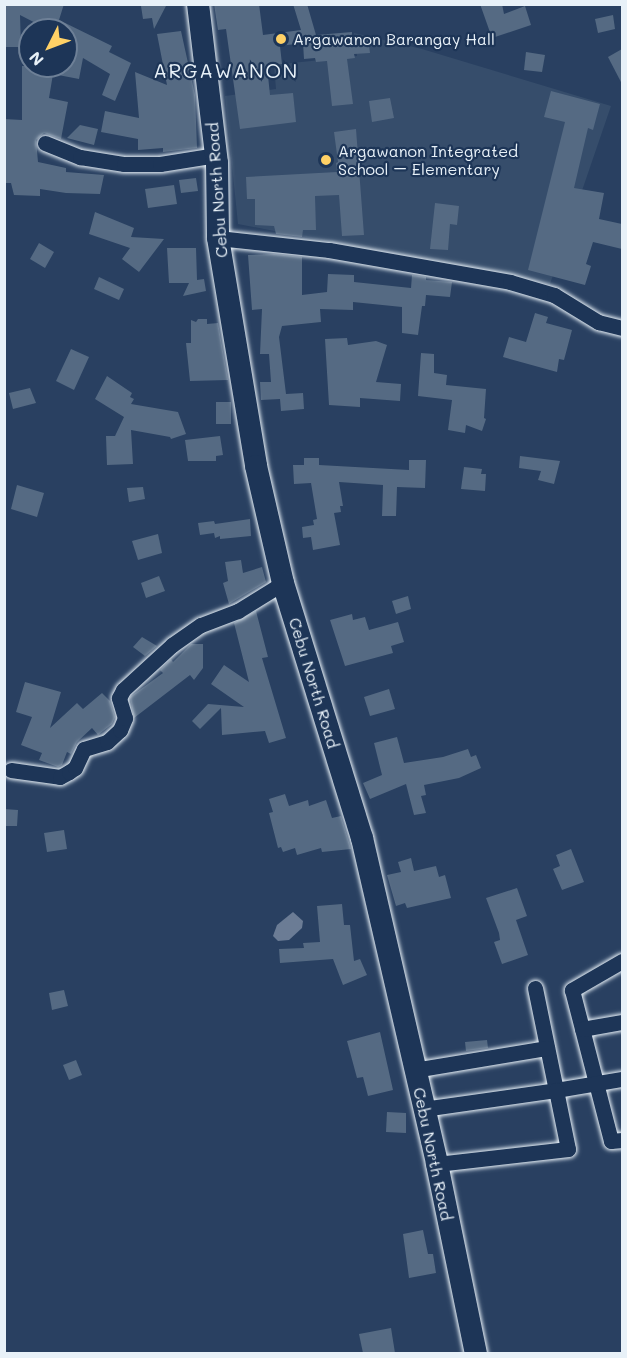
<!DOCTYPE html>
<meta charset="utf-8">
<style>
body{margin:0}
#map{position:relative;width:627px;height:1358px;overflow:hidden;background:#294061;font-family:Mali,sans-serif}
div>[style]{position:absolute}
.built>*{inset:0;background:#364d6b}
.water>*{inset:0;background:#6b7c95}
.building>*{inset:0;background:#556a83}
.roads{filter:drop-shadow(0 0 2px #e8f1f8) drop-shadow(0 0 2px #e8f1f8)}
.minor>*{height:15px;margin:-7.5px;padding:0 7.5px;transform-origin:7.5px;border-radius:7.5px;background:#1d3557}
.highway>*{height:22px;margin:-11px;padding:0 11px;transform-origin:11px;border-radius:11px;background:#1d3557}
.dots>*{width:16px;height:16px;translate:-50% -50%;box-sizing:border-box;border:3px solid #1d3557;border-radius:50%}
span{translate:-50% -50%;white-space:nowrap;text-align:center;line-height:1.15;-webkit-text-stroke:4.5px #1d3557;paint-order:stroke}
.poi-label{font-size:16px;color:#e8f1f8}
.left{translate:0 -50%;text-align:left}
.street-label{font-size:16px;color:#e8f1f8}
.quarter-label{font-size:20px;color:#e8f1f8;letter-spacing:1.5px}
.frame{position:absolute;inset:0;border:6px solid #e8f1f8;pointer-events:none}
.north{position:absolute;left:18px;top:18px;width:60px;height:60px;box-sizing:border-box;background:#1d3557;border:2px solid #6e8097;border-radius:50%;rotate:228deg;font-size:16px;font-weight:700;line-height:24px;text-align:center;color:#e8f1f8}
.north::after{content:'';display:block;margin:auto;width:21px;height:27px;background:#ffd166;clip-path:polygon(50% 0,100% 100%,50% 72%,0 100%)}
</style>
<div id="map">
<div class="built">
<div style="clip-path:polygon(354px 33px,422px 49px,611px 106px,550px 284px,238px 224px,225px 96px,276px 89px,274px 65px,357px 56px)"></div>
</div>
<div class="water">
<div style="clip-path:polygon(293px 912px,303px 921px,302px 928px,289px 940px,278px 941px,273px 936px,277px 925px)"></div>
</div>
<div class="building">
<div style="clip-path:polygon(4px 4px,64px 4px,59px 20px,112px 46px,109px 52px,131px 63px,115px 101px,102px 95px,110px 74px,83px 58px,79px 79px,53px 74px,49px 98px,68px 102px,61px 139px,44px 133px,36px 140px,38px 162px,66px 168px,66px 172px,104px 175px,100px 194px,66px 193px,40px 189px,40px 196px,14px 195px,11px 183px,4px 183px,4px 119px,22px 120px,22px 66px,66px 66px,66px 30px,49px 30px,20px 15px,21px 47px,4px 47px)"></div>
<div style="clip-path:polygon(167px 4px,154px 29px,152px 18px,143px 19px,141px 6px)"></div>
<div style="clip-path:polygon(214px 4px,259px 4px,263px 35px,301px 30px,293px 4px,307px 4px,316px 35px,352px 32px,352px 38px,368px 37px,370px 53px,354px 54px,355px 58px,347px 59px,353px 104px,332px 106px,327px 61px,316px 62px,315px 58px,304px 59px,303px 43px,280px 46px,282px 64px,267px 66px,270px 95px,293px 93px,296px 122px,240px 129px,226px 29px,218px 30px)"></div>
<div style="clip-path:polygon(480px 4px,502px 4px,504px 14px,525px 6px,531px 25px,492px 38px)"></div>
<div style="clip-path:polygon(613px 15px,615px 29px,598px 33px,595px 19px)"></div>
<div style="clip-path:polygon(181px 31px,195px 95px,197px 148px,163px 152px,163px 148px,138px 150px,138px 139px,101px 132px,105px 111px,139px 118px,135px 72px,167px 85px,157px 34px)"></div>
<div style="clip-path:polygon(622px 49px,622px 84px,608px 57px)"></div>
<div style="clip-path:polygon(526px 52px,545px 55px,542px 72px,524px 70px)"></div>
<div style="clip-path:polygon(551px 91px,600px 104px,593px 130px,588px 128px,574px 188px,604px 193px,599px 219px,622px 224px,622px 249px,593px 242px,586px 264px,591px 266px,585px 285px,528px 270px,565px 122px,544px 117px)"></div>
<div style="clip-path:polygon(390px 98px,394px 118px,372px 122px,369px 101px)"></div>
<div style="clip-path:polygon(80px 125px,98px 129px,94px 145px,67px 138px)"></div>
<div style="clip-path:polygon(356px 129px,364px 235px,342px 236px,339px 195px,315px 196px,316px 230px,303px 230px,302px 237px,276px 234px,274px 226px,255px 225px,255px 199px,247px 199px,246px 177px,337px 172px,336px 163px,338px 162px,334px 132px)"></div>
<div style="clip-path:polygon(196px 178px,198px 191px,181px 193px,179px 180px)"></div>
<div style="clip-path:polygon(174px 185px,177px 204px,148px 208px,145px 189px)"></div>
<div style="clip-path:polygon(435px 203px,459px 206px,457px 225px,450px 224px,448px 250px,430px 249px)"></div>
<div style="clip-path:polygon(95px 212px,134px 228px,131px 237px,164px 239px,139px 272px,122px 259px,130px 248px,89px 234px)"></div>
<div style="clip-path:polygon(39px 243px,54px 252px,45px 268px,30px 259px)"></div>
<div style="clip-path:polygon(167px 248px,196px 248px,197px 280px,204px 279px,206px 291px,183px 296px,189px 283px,169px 283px)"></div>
<div style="clip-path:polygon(274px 254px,302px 257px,302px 295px,327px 292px,328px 274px,354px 275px,354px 282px,411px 288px,412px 275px,426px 277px,426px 280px,452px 282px,450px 297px,426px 295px,425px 306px,422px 306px,418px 335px,402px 333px,402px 307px,353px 302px,353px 310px,320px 309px,321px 322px,282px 326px,279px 337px,286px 394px,303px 393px,304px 409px,281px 411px,280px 399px,261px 400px,260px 382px,271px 382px,269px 354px,260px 354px,262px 309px,252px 310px,248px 255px)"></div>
<div style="clip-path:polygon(99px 277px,124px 289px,119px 300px,94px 289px)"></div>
<div style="clip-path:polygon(535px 313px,548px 317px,546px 323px,572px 330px,564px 360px,559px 359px,557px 372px,503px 357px,509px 337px,526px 342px)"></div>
<div style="clip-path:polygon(198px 319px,207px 319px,207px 324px,218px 323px,228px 380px,190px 381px,186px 343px,191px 343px,191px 320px,196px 322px)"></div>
<div style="clip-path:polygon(347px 338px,348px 345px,376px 341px,387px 345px,376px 382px,401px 384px,400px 401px,360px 398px,360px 407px,329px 405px,325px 339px)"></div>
<div style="clip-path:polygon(71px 349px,89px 357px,74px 390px,56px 381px)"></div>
<div style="clip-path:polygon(421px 353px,434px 354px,434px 373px,447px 375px,446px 385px,486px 389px,484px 418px,486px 419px,482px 431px,466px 425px,465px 433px,448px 430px,452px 400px,418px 396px)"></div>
<div style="clip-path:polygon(107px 376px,132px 393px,130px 397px,134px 399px,131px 404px,178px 412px,186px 434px,171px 439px,170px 437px,131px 430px,133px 464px,107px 465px,106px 436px,115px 436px,124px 417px,95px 399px)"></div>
<div style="clip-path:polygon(30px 388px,36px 403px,13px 409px,9px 393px)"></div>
<div style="clip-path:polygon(216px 402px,231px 402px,231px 424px,216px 424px)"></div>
<div style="clip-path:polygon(220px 436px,223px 455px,216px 456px,216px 461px,188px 461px,185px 440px)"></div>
<div style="clip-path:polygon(520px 456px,560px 461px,554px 484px,538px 480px,541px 471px,519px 468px)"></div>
<div style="clip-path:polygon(304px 458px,319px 458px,319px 465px,409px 470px,409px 460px,426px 460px,425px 488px,397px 487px,396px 516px,382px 516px,383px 485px,339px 482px,343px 506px,340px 506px,341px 512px,334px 513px,340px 545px,313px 550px,311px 537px,303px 538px,302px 527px,314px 525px,313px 520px,317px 519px,311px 483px,294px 484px,293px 465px,304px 465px)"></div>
<div style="clip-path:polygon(464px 467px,482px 469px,481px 474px,486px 474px,485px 491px,461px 489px)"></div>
<div style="clip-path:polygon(17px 485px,44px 493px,37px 517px,11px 509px)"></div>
<div style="clip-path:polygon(143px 487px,145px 499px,129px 502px,127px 488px)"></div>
<div style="clip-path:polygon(250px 519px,251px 536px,220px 539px,220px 536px,215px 538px,214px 533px,200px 535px,198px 523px,214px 521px,215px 524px)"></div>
<div style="clip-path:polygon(158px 534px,162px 553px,138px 560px,132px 541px)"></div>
<div style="clip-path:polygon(241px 560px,243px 573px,262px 567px,266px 582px,229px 604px,223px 583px,228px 581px,225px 562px)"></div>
<div style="clip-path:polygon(159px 576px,165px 591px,146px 598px,141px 583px)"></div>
<div style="clip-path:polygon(408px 596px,411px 609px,396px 614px,392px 601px)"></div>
<div style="clip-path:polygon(256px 611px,268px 657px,262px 658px,286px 738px,269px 743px,265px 731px,222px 735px,221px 708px,200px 729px,192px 721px,208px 704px,244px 707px,211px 684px,224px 665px,249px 682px,234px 623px)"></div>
<div style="clip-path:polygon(352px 614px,353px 620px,365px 617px,369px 630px,398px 622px,404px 642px,391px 646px,393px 653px,345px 666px,330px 620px)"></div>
<div style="clip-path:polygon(142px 637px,157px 646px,145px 656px,133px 647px)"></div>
<div style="clip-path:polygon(191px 644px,203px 644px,203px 668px,194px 680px,190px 675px,134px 718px,130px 697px,163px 673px,160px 670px,171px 659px,173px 662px)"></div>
<div style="clip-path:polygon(25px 682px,61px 692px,50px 728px,77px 703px,83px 709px,102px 693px,110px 701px,115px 717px,112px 724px,98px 735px,92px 728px,77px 742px,71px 754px,67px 752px,62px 765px,58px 767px,39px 760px,42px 753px,21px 745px,32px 717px,16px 712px)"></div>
<div style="clip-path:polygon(389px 689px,395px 709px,370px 716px,364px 697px)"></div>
<div style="clip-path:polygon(397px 737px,404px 763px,443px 757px,468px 749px,471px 757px,476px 755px,481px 768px,459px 778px,424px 785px,426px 795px,421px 796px,426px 813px,414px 815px,406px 784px,370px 799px,363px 783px,382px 775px,374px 743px)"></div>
<div style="clip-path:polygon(285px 794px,289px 806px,308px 800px,309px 806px,326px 800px,332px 818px,341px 816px,351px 849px,322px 852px,321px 848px,297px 855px,295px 848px,283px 852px,281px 847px,278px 848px,269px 813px,273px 812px,269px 799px)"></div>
<div style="clip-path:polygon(4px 809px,18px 810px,17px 826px,4px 826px)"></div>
<div style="clip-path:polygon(64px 830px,67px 849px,47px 852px,44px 833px)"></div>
<div style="clip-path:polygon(571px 849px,584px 882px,562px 890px,553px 869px,560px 866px,556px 855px)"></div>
<div style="clip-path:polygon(411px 858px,414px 871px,436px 866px,439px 877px,445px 875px,451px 898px,407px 908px,405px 903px,396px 906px,387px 875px,401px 872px,398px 862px)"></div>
<div style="clip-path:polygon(517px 888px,527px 916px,516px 920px,528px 955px,502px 964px,494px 942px,500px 940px,499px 933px,486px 898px)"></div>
<div style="clip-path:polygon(342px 904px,344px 925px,350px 925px,354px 961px,360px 959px,367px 975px,343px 985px,333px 959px,280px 963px,279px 949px,304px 948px,303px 943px,320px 942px,317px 906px)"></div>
<div style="clip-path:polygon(64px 990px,68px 1006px,52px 1010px,49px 993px)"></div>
<div style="clip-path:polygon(380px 1032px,393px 1090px,368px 1096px,363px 1077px,357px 1078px,347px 1041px)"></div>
<div style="clip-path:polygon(487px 1040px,488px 1048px,466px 1051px,465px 1042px)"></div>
<div style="clip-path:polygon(76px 1060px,82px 1075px,69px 1080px,63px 1065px)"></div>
<div style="clip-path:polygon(387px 1112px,406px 1113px,406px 1133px,386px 1132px)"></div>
<div style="clip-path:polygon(423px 1230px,428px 1254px,433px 1254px,436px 1273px,409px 1278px,403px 1234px)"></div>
<div style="clip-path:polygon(391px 1328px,395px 1353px,363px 1353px,359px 1334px)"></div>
</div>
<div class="roads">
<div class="minor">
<div style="left:45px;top:143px;width:38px;rotate:22deg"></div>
<div style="left:80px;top:157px;width:45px;rotate:9deg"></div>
<div style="left:124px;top:164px;width:36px"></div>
<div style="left:160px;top:164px;width:57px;rotate:-9.1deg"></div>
<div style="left:218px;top:238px;width:112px;rotate:6.2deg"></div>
<div style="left:329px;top:250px;width:184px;rotate:10deg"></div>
<div style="left:510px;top:282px;width:46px;rotate:16.5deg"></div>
<div style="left:554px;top:295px;width:52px;rotate:31.5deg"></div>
<div style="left:598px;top:322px;width:25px;rotate:14deg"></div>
<div style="left:11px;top:770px;width:49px;rotate:8.1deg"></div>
<div style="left:60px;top:777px;width:10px;rotate:-29deg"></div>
<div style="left:69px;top:772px;width:7px;rotate:-34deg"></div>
<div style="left:75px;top:768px;width:21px;rotate:-65deg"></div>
<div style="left:84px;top:749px;width:24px;rotate:-17deg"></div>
<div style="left:107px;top:742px;width:18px;rotate:-43deg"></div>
<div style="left:120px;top:730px;width:13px;rotate:-67deg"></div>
<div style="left:125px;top:718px;width:21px;rotate:-107deg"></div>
<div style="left:119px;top:698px;width:9px;rotate:-63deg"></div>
<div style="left:123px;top:690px;width:67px;rotate:-42.6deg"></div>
<div style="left:172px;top:645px;width:35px;rotate:-35deg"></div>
<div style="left:201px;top:625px;width:40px;rotate:-21deg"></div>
<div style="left:238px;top:611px;width:53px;rotate:-31.9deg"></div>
<div style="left:622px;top:961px;width:58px;rotate:149.9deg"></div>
<div style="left:572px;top:990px;width:156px;rotate:75.5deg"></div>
<div style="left:611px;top:1141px;width:11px;rotate:-5deg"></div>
<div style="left:535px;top:988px;width:104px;rotate:78.4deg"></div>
<div style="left:556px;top:1090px;width:67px;rotate:-9.5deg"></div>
<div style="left:582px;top:1029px;width:41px;rotate:-9.9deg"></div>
<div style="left:414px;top:1070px;width:135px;rotate:-9.4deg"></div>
<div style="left:423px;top:1109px;width:134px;rotate:-8.1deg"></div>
<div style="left:556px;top:1090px;width:60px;rotate:78.5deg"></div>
<div style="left:568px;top:1149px;width:132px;rotate:173.5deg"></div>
</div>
<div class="highway">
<div style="left:198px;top:4px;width:160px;rotate:83.2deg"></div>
<div style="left:217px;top:163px;width:75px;rotate:89.2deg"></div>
<div style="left:218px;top:238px;width:231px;rotate:80.5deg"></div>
<div style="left:256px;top:466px;width:120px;rotate:77deg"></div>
<div style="left:283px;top:583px;width:267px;rotate:72.8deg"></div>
<div style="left:362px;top:838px;width:335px;rotate:77deg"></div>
<div style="left:437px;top:1164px;width:194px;rotate:78.4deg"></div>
</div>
</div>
<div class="dots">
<div style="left:281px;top:39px;background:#ffd166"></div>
<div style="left:326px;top:160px;background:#ffd166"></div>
</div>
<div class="poi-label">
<span class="left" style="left:293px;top:39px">Argawanon Barangay Hall</span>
<span class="left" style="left:338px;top:160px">Argawanon Integrated<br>School – Elementary</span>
</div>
<div class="street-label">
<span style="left:217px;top:190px;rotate:-94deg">Cebu North Road</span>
<span style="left:314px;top:683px;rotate:73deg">Cebu North Road</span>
<span style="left:433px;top:1154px;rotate:78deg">Cebu North Road</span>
</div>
<div class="quarter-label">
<span style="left:226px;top:70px">ARGAWANON</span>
</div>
<div class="frame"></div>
<div class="north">N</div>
</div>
